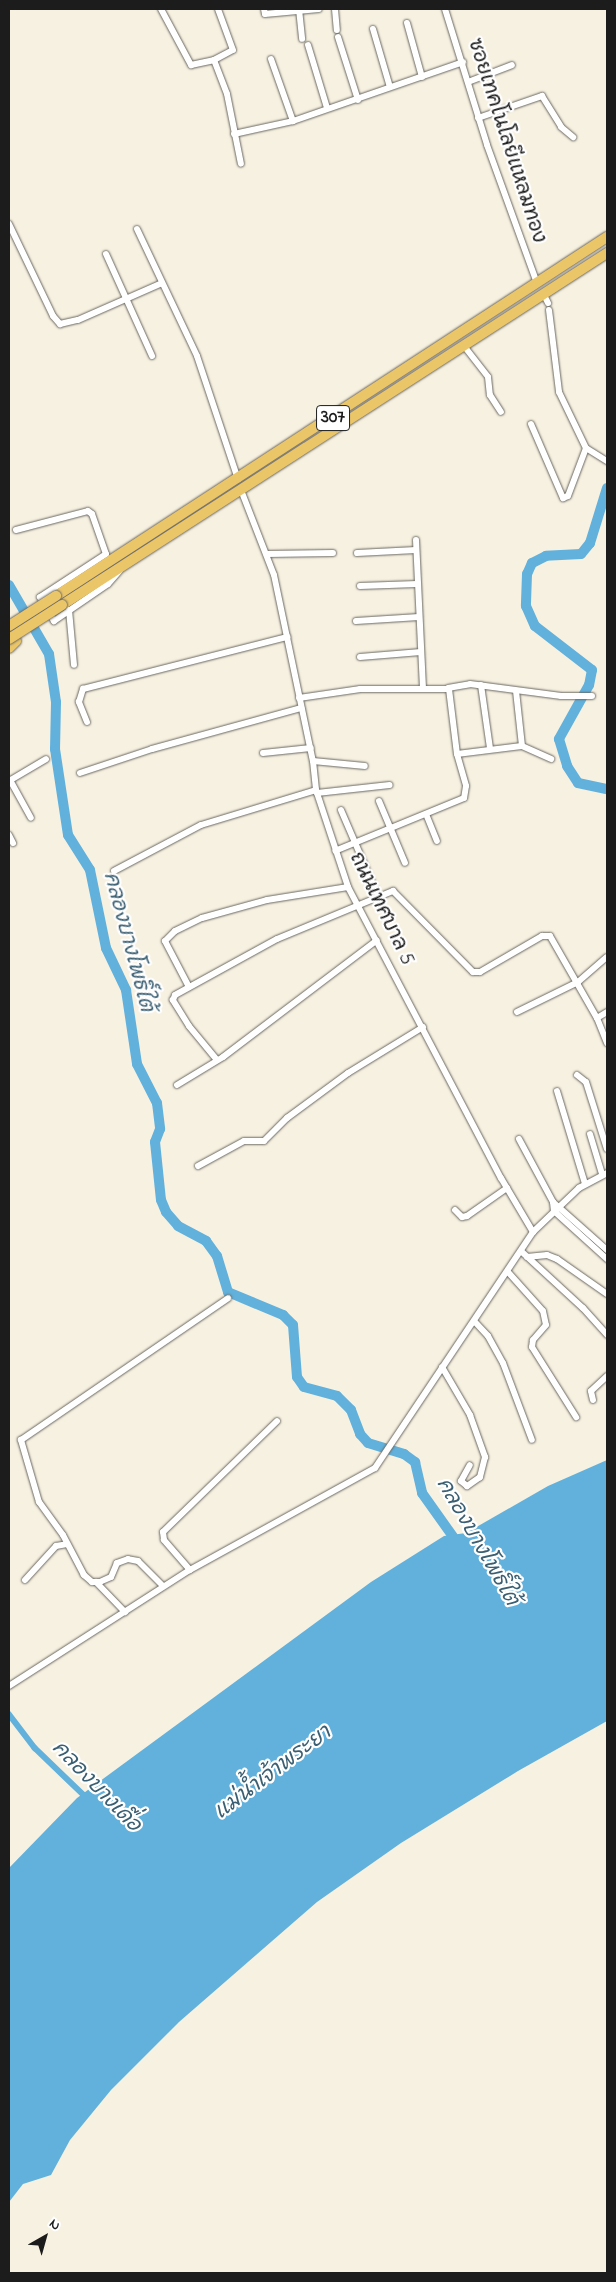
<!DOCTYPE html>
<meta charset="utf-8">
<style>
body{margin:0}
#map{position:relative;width:616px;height:2282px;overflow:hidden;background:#f7f1e1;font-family:"Indie Flower","Playpen Sans Thai",sans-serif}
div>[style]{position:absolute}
.water>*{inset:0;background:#61b1dc}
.canal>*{height:5.5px;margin:-2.75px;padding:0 2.75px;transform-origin:2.75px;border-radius:2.75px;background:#61b1dc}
.river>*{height:10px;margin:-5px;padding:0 5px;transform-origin:5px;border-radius:5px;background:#61b1dc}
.roads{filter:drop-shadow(0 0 1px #696761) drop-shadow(0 0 1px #696761)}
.street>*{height:6px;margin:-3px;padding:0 3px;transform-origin:3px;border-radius:3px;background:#fff}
.primary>*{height:10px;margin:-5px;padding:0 5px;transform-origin:5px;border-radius:5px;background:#ebc669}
.bridges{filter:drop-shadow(0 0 1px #696761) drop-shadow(0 0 1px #696761)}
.primary-bridge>*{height:10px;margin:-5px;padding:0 5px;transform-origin:5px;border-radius:5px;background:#ebc669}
span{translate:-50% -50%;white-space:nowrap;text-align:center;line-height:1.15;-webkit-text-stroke:4.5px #fff;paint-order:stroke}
.shield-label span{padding:1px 4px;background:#fff;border:1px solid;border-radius:4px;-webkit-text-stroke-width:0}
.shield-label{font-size:19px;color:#1c1c1c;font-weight:700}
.street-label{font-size:20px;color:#1c1c1c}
.water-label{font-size:21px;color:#3b5f72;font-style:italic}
.frame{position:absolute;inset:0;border:10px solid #1c1c1c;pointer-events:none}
.north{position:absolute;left:20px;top:2212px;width:50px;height:50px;-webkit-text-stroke:4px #fff;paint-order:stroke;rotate:38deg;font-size:14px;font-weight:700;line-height:20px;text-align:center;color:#1c1c1c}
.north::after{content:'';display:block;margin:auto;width:18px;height:22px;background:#1c1c1c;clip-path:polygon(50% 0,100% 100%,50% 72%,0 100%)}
</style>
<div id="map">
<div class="water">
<div style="clip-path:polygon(607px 1460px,607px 1721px,518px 1771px,401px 1843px,317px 1902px,179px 2022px,111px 2090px,70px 2140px,51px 2175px,23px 2184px,9px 2202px,9px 1868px,77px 1798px,371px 1582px,444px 1536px,466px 1533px,548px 1486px)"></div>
</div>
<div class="canal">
<div style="left:9px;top:1714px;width:43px;rotate:52.6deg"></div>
<div style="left:35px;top:1748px;width:72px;rotate:43.9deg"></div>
</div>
<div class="river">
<div style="left:607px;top:488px;width:58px;rotate:107.2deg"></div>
<div style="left:590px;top:543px;width:14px;rotate:129deg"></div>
<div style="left:581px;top:554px;width:35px;rotate:177deg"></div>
<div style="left:546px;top:556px;width:16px;rotate:153deg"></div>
<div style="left:532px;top:563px;width:12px;rotate:114deg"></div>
<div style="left:527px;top:574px;width:32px;rotate:92deg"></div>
<div style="left:526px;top:606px;width:22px;rotate:66deg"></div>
<div style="left:535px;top:626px;width:72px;rotate:37.7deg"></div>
<div style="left:592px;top:670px;width:15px;rotate:101deg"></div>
<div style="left:589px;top:685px;width:62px;rotate:119.1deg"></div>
<div style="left:559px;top:739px;width:28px;rotate:73deg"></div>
<div style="left:567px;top:766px;width:20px;rotate:57deg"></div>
<div style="left:578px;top:783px;width:30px;rotate:12deg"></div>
<div style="left:9px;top:585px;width:80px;rotate:59.9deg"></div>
<div style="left:49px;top:654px;width:49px;rotate:81.7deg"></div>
<div style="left:56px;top:702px;width:47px;rotate:91.2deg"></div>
<div style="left:55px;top:749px;width:87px;rotate:81.4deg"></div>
<div style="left:68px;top:835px;width:41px;rotate:57.8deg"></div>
<div style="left:90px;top:870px;width:80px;rotate:78.4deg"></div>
<div style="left:106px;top:948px;width:47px;rotate:64.5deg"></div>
<div style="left:126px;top:990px;width:75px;rotate:81.5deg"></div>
<div style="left:137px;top:1064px;width:44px;rotate:62.9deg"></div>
<div style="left:157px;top:1103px;width:26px;rotate:83deg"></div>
<div style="left:160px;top:1129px;width:14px;rotate:111deg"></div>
<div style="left:155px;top:1142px;width:58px;rotate:84.1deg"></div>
<div style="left:161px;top:1200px;width:13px;rotate:67deg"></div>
<div style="left:166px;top:1212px;width:18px;rotate:49deg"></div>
<div style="left:178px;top:1226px;width:32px;rotate:28deg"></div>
<div style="left:206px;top:1241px;width:19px;rotate:54deg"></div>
<div style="left:217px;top:1256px;width:38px;rotate:73deg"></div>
<div style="left:228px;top:1292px;width:60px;rotate:22.7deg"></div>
<div style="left:283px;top:1315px;width:14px;rotate:45deg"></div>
<div style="left:293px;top:1325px;width:52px;rotate:85.6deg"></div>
<div style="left:297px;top:1377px;width:12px;rotate:55deg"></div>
<div style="left:304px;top:1387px;width:34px;rotate:15deg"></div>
<div style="left:337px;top:1396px;width:20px;rotate:45deg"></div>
<div style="left:351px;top:1410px;width:26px;rotate:69deg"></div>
<div style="left:360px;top:1434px;width:12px;rotate:48deg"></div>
<div style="left:368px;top:1443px;width:38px;rotate:17deg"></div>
<div style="left:404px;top:1454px;width:14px;rotate:36deg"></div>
<div style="left:415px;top:1462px;width:32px;rotate:77deg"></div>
<div style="left:422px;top:1493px;width:64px;rotate:54.6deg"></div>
</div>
<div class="roads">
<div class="street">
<div style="left:161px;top:9px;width:64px;rotate:61.8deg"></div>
<div style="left:191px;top:65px;width:24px;rotate:-12deg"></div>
<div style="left:214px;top:60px;width:36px;rotate:69deg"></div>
<div style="left:227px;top:94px;width:71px;rotate:78.7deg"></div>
<div style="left:264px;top:9px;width:5px;rotate:79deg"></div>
<div style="left:265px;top:14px;width:54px;rotate:-5.3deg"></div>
<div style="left:299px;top:9px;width:30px;rotate:84deg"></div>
<div style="left:335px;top:9px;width:21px;rotate:85deg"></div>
<div style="left:445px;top:9px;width:142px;rotate:72.8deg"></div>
<div style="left:487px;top:145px;width:147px;rotate:70.1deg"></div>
<div style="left:407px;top:23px;width:56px;rotate:74.5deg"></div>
<div style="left:373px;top:29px;width:60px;rotate:73.7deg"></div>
<div style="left:338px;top:37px;width:66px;rotate:72.4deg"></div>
<div style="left:308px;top:45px;width:66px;rotate:73.2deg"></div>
<div style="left:271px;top:59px;width:66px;rotate:70.5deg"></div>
<div style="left:214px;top:60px;width:21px;rotate:-28deg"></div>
<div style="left:233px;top:50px;width:44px;rotate:-110.1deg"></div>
<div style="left:468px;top:82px;width:47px;rotate:-21.1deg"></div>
<div style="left:478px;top:118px;width:68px;rotate:-19deg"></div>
<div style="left:542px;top:96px;width:36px;rotate:58deg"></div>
<div style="left:561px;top:127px;width:16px;rotate:40deg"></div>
<div style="left:234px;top:134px;width:60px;rotate:-12.4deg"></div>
<div style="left:293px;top:121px;width:180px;rotate:-19.1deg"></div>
<div style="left:9px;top:224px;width:102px;rotate:64.4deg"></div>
<div style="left:53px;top:316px;width:11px;rotate:49deg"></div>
<div style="left:60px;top:324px;width:18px;rotate:-13deg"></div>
<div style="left:78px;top:320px;width:90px;rotate:-23.7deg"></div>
<div style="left:137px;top:229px;width:140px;rotate:64.7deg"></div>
<div style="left:197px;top:356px;width:130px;rotate:71.6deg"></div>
<div style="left:106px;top:254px;width:112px;rotate:65.7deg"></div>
<div style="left:544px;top:295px;width:9px;rotate:63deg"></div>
<div style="left:549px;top:310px;width:83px;rotate:83deg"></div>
<div style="left:559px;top:392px;width:62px;rotate:64.3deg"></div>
<div style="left:586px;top:448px;width:25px;rotate:32deg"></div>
<div style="left:464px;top:346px;width:39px;rotate:52deg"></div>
<div style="left:488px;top:377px;width:18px;rotate:84deg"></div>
<div style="left:490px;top:395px;width:20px;rotate:57deg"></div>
<div style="left:531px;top:424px;width:81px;rotate:66.6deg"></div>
<div style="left:563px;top:498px;width:5px;rotate:-22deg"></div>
<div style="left:568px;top:496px;width:51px;rotate:-69.4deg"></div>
<div style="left:241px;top:490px;width:91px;rotate:68.8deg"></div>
<div style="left:274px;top:575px;width:190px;rotate:78.2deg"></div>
<div style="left:313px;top:761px;width:29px;rotate:84deg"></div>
<div style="left:316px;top:790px;width:102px;rotate:71.7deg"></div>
<div style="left:348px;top:887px;width:329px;rotate:62.3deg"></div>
<div style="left:501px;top:1178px;width:63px;rotate:59.3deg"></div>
<div style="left:16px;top:530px;width:74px;rotate:-14.8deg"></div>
<div style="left:88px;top:511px;width:5px;rotate:37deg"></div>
<div style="left:92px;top:514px;width:42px;rotate:70.7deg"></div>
<div style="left:106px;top:554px;width:79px;rotate:146.9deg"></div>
<div style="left:40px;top:597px;width:28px;rotate:60deg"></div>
<div style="left:54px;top:621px;width:65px;rotate:-34.4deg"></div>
<div style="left:108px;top:584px;width:18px;rotate:-49deg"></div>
<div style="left:416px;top:540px;width:147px;rotate:87.3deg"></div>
<div style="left:357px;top:553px;width:59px;rotate:-2.9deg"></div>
<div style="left:267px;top:554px;width:66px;rotate:-0.9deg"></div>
<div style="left:360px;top:586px;width:57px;rotate:-2deg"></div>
<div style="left:69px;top:610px;width:55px;rotate:84.8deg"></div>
<div style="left:356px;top:621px;width:63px;rotate:-3.6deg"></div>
<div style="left:360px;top:657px;width:61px;rotate:-4.7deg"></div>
<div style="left:481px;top:685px;width:64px;rotate:81.9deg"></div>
<div style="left:448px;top:688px;width:22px;rotate:-10deg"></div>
<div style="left:470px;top:684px;width:92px;rotate:7.5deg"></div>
<div style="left:561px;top:696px;width:31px"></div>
<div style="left:299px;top:698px;width:62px;rotate:-8.4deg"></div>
<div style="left:360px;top:689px;width:89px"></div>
<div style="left:449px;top:689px;width:65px;rotate:83deg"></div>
<div style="left:457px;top:754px;width:33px;rotate:74deg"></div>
<div style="left:466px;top:786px;width:12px;rotate:99deg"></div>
<div style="left:464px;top:798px;width:139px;rotate:157.7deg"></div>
<div style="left:87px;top:722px;width:22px;rotate:-112deg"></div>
<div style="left:79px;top:702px;width:14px;rotate:-73deg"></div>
<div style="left:83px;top:689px;width:211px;rotate:-14.3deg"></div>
<div style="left:522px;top:746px;width:32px;rotate:24deg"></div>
<div style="left:263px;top:753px;width:48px;rotate:-5.9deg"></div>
<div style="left:457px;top:754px;width:65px;rotate:-7deg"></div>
<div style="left:522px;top:746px;width:55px;rotate:-96.2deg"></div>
<div style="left:313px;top:761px;width:52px;rotate:5.5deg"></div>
<div style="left:80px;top:773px;width:76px;rotate:-18.4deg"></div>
<div style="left:152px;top:749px;width:155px;rotate:-15.4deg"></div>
<div style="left:10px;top:780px;width:43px;rotate:61.1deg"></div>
<div style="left:9px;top:781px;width:43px;rotate:-30.7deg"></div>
<div style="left:317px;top:793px;width:73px;rotate:-6.3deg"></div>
<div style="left:379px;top:801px;width:67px;rotate:67.2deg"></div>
<div style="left:341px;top:810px;width:94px;rotate:66.7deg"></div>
<div style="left:426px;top:814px;width:29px;rotate:68deg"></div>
<div style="left:9px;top:835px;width:9px;rotate:63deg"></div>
<div style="left:114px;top:871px;width:98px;rotate:-27.9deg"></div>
<div style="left:201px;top:825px;width:120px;rotate:-16.9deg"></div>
<div style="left:189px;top:987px;width:52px;rotate:-117.6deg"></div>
<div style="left:165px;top:941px;width:14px;rotate:-45deg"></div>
<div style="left:175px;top:931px;width:30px;rotate:-26deg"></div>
<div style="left:202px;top:918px;width:67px;rotate:-15.5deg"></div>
<div style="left:267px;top:900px;width:82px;rotate:-9.1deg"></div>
<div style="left:517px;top:1012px;width:68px;rotate:-26.2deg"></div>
<div style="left:578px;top:982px;width:38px;rotate:-41deg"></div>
<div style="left:597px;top:1018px;width:12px;rotate:-31deg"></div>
<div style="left:217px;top:1060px;width:44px;rotate:-129.5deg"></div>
<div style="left:189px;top:1026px;width:31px;rotate:-122deg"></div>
<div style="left:173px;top:1000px;width:5px;rotate:-68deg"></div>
<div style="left:175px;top:995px;width:116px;rotate:-28.8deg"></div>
<div style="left:277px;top:939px;width:126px;rotate:-22.5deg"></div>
<div style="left:393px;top:891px;width:114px;rotate:45.4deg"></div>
<div style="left:473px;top:972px;width:7px"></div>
<div style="left:480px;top:972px;width:72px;rotate:-30.1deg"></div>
<div style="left:542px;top:936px;width:8px"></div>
<div style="left:550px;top:936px;width:95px;rotate:60.2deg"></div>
<div style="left:597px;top:1018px;width:27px;rotate:68deg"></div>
<div style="left:577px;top:1075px;width:11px;rotate:38deg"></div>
<div style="left:586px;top:1082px;width:70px;rotate:72.6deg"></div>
<div style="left:177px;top:1085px;width:54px;rotate:-31.3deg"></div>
<div style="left:223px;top:1057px;width:193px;rotate:-37.2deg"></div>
<div style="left:557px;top:1091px;width:97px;rotate:73.2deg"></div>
<div style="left:590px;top:1134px;width:42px;rotate:73.3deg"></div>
<div style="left:519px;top:1139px;width:72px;rotate:61.6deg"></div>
<div style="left:198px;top:1166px;width:52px;rotate:-28.5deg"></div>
<div style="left:244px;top:1141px;width:20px"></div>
<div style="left:264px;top:1141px;width:33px;rotate:-45deg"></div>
<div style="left:287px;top:1118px;width:76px;rotate:-36.4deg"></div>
<div style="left:348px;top:1073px;width:88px;rotate:-31.5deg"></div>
<div style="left:455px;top:1210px;width:10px;rotate:45deg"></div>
<div style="left:462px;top:1217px;width:5px;rotate:-11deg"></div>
<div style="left:467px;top:1216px;width:49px;rotate:-35deg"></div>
<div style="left:607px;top:1250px;width:72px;rotate:-138.4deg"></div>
<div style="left:553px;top:1202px;width:9px;rotate:84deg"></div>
<div style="left:554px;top:1211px;width:72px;rotate:42.2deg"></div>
<div style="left:522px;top:1252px;width:83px;rotate:42.6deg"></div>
<div style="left:583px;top:1308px;width:36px;rotate:48deg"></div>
<div style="left:527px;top:1257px;width:20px;rotate:-6deg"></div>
<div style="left:547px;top:1255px;width:11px;rotate:22deg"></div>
<div style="left:557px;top:1259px;width:61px;rotate:35deg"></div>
<div style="left:508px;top:1272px;width:52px;rotate:48.1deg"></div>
<div style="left:543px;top:1311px;width:14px;rotate:78deg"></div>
<div style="left:546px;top:1325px;width:20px;rotate:131deg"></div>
<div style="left:533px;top:1340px;width:7px;rotate:98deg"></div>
<div style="left:532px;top:1347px;width:83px;rotate:57.8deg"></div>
<div style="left:475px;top:1322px;width:19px;rotate:47deg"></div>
<div style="left:488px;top:1336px;width:31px;rotate:61deg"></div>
<div style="left:503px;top:1363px;width:82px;rotate:69.4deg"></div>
<div style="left:442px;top:1367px;width:56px;rotate:59.7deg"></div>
<div style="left:470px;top:1415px;width:45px;rotate:70.3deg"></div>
<div style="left:485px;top:1457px;width:21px;rotate:104deg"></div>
<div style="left:480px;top:1477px;width:16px;rotate:145deg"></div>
<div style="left:467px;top:1486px;width:8px;rotate:-140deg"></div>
<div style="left:461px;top:1481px;width:18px;rotate:-61deg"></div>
<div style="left:593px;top:1400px;width:9px;rotate:-103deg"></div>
<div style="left:591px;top:1391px;width:22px;rotate:-43deg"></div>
<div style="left:190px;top:1570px;width:40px;rotate:-131deg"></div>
<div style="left:164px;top:1540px;width:8px;rotate:-97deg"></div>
<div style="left:163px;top:1532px;width:159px;rotate:-44.2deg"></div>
<div style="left:25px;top:1580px;width:46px;rotate:-47.6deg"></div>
<div style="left:56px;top:1546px;width:11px;rotate:-10deg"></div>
<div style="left:96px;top:1582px;width:42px;rotate:46deg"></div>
<div style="left:163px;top:1586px;width:35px;rotate:-135deg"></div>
<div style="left:138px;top:1561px;width:10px;rotate:-169deg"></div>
<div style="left:128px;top:1559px;width:12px;rotate:160deg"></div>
<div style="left:117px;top:1563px;width:15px;rotate:113deg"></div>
<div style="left:111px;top:1577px;width:12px;rotate:156deg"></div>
<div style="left:100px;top:1582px;width:8px;rotate:180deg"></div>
<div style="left:92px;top:1582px;width:11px;rotate:-139deg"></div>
<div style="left:84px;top:1575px;width:45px;rotate:-117.7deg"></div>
<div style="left:63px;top:1535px;width:41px;rotate:-126deg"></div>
<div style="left:39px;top:1502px;width:65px;rotate:-106.2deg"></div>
<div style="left:21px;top:1440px;width:251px;rotate:-34.4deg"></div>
<div style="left:9px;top:1686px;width:215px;rotate:-32.7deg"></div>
<div style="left:190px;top:1570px;width:211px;rotate:-28.9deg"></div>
<div style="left:375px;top:1468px;width:284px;rotate:-56.2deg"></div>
<div style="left:533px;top:1232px;width:64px;rotate:-43.7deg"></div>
<div style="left:579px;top:1188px;width:32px;rotate:-28deg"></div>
</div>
<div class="primary">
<div style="left:56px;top:596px;width:658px;rotate:-33.09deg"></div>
<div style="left:62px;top:605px;width:649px;rotate:-32.86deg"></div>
<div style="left:9px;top:648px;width:10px;rotate:-45deg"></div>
</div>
</div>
<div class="bridges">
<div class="primary-bridge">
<div style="left:9px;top:626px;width:56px;rotate:-32.6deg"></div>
<div style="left:9px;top:639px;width:63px;rotate:-32.7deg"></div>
</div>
</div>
<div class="shield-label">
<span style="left:333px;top:418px">307</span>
</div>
<div class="street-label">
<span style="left:506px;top:141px;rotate:72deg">ซอยเทคโนโลยีแหลมทอง</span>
<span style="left:381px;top:909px;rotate:64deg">ถนนเทศบาล 5</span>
</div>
<div class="water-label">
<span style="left:128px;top:942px;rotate:75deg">คลองบางโพธิ์ใต้</span>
<span style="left:477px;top:1542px;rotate:60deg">คลองบางโพธิ์ใต้</span>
<span style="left:273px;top:1773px;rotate:-37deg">แม่น้ำเจ้าพระยา</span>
<span style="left:96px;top:1787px;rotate:46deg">คลองบางเดื่อ</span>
</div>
<div class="frame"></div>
<div class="north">N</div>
</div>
